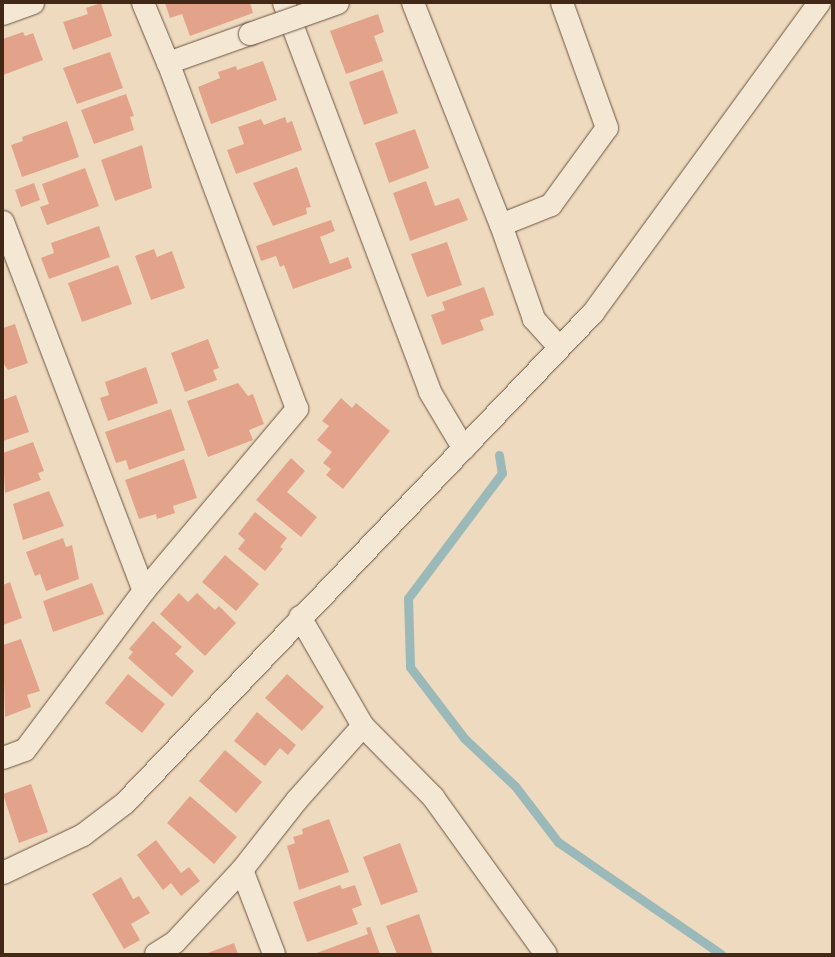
<!DOCTYPE html>
<style>
body{margin:0}
#map{position:relative;width:835px;height:957px;overflow:hidden;background:#eedbbf;font-family:"EB Garamond",serif}
div>[style]{position:absolute}
.stream>*{height:9px;margin:-4.5px;padding:0 4.5px;transform-origin:4.5px;border-radius:4.5px;background:#9cb9ba}
.building>*{inset:0;background:#e3a38a}
.roads{filter:drop-shadow(0 0 1px #6d5540) drop-shadow(0 0 1px #6d5540)}
.minor>*{height:22px;margin:-11px;padding:0 11px;transform-origin:11px;border-radius:11px;background:#f4e8d5}
.bridges{filter:drop-shadow(0 0 1px #6d5540) drop-shadow(0 0 1px #6d5540)}
.minor-bridge>*{height:22px;margin:-11px;padding:0 11px;transform-origin:11px;border-radius:11px;background:#f4e8d5}
span{translate:-50% -50%;white-space:nowrap;text-align:center;line-height:1.15;-webkit-text-stroke:3.5px #f4e8d5;paint-order:stroke}
.frame{position:absolute;inset:0;border:4px solid #422816;pointer-events:none}
</style>
<div id="map">
<div class="stream">
<div style="left:499px;top:455px;width:18px;rotate:81deg"></div>
<div style="left:502px;top:473px;width:156px;rotate:126.9deg"></div>
<div style="left:408px;top:598px;width:69px;rotate:88.3deg"></div>
<div style="left:410px;top:667px;width:89px;rotate:52.7deg"></div>
<div style="left:464px;top:738px;width:70px;rotate:43.3deg"></div>
<div style="left:515px;top:786px;width:71px;rotate:52.5deg"></div>
<div style="left:558px;top:842px;width:198px;rotate:34.5deg"></div>
</div>
<div class="building">
<div style="clip-path:polygon(101px 3px,112px 36px,73px 50px,63px 22px,88px 14px,86px 8px)"></div>
<div style="clip-path:polygon(165px 3px,250px 3px,253px 13px,190px 36px,182px 14px,170px 18px)"></div>
<div style="clip-path:polygon(378px 14px,384px 32px,374px 36px,383px 61px,346px 74px,330px 31px)"></div>
<div style="clip-path:polygon(23px 32px,25px 36px,33px 33px,43px 60px,3px 75px,3px 39px)"></div>
<div style="clip-path:polygon(110px 52px,123px 88px,77px 104px,63px 68px)"></div>
<div style="clip-path:polygon(263px 61px,277px 100px,211px 124px,198px 87px,220px 78px,218px 72px,236px 66px,237px 70px)"></div>
<div style="clip-path:polygon(383px 70px,398px 113px,364px 125px,349px 82px)"></div>
<div style="clip-path:polygon(126px 94px,134px 116px,130px 117px,134px 130px,94px 144px,81px 110px)"></div>
<div style="clip-path:polygon(285px 117px,287px 123px,292px 121px,302px 150px,236px 174px,227px 150px,244px 144px,238px 127px,261px 119px,264px 125px)"></div>
<div style="clip-path:polygon(67px 121px,79px 157px,22px 177px,11px 145px,23px 141px,22px 137px)"></div>
<div style="clip-path:polygon(415px 129px,429px 168px,389px 183px,375px 143px)"></div>
<div style="clip-path:polygon(142px 145px,152px 188px,115px 201px,101px 160px)"></div>
<div style="clip-path:polygon(297px 167px,311px 207px,306px 208px,307px 214px,273px 226px,253px 183px)"></div>
<div style="clip-path:polygon(85px 168px,99px 206px,47px 225px,40px 207px,49px 204px,42px 184px)"></div>
<div style="clip-path:polygon(426px 181px,435px 206px,459px 198px,468px 220px,410px 241px,393px 193px)"></div>
<div style="clip-path:polygon(34px 183px,40px 200px,21px 207px,15px 190px)"></div>
<div style="clip-path:polygon(331px 220px,335px 231px,320px 237px,330px 264px,348px 257px,352px 268px,293px 289px,284px 265px,280px 267px,276px 256px,261px 261px,256px 246px)"></div>
<div style="clip-path:polygon(99px 226px,110px 257px,49px 279px,41px 258px,54px 253px,51px 243px)"></div>
<div style="clip-path:polygon(447px 242px,462px 285px,427px 297px,411px 254px)"></div>
<div style="clip-path:polygon(154px 249px,157px 257px,172px 251px,185px 288px,151px 300px,135px 256px)"></div>
<div style="clip-path:polygon(118px 265px,132px 304px,82px 322px,68px 283px)"></div>
<div style="clip-path:polygon(484px 287px,494px 315px,480px 320px,484px 330px,442px 345px,431px 315px,445px 310px,442px 302px)"></div>
<div style="clip-path:polygon(15px 324px,28px 363px,8px 370px,3px 363px,3px 328px)"></div>
<div style="clip-path:polygon(208px 339px,219px 368px,213px 370px,217px 380px,185px 392px,171px 353px)"></div>
<div style="clip-path:polygon(146px 367px,158px 403px,108px 421px,100px 398px,109px 395px,105px 382px)"></div>
<div style="clip-path:polygon(238px 383px,248px 396px,253px 394px,264px 424px,249px 430px,253px 440px,208px 457px,187px 401px)"></div>
<div style="clip-path:polygon(16px 395px,29px 432px,3px 441px,3px 400px)"></div>
<div style="clip-path:polygon(341px 398px,352px 408px,356px 403px,390px 431px,343px 489px,326px 475px,331px 469px,323px 463px,332px 452px,317px 440px,329px 426px,322px 421px)"></div>
<div style="clip-path:polygon(171px 409px,185px 450px,129px 470px,126px 460px,116px 463px,105px 432px)"></div>
<div style="clip-path:polygon(33px 442px,44px 471px,38px 473px,41px 480px,5px 493px,3px 453px)"></div>
<div style="clip-path:polygon(291px 458px,305px 471px,287px 492px,317px 517px,301px 537px,256px 500px)"></div>
<div style="clip-path:polygon(184px 459px,197px 498px,173px 506px,175px 513px,157px 519px,156px 514px,139px 519px,125px 480px)"></div>
<div style="clip-path:polygon(49px 491px,64px 526px,23px 540px,13px 504px)"></div>
<div style="clip-path:polygon(255px 512px,287px 538px,280px 547px,283px 549px,265px 571px,238px 549px,245px 540px,238px 534px)"></div>
<div style="clip-path:polygon(63px 538px,66px 547px,72px 545px,79px 579px,46px 591px,40px 574px,35px 576px,26px 552px)"></div>
<div style="clip-path:polygon(225px 555px,259px 584px,236px 611px,202px 582px)"></div>
<div style="clip-path:polygon(10px 582px,22px 618px,3px 625px,3px 585px)"></div>
<div style="clip-path:polygon(92px 583px,104px 614px,53px 632px,43px 601px)"></div>
<div style="clip-path:polygon(179px 593px,188px 602px,197px 593px,215px 610px,219px 606px,236px 623px,205px 656px,160px 614px)"></div>
<div style="clip-path:polygon(153px 621px,182px 647px,175px 654px,194px 671px,172px 697px,128px 658px,133px 652px,129px 649px)"></div>
<div style="clip-path:polygon(21px 639px,40px 691px,27px 695px,31px 707px,5px 717px,3px 645px)"></div>
<div style="clip-path:polygon(128px 674px,165px 704px,142px 733px,105px 703px)"></div>
<div style="clip-path:polygon(287px 674px,324px 707px,302px 731px,265px 698px)"></div>
<div style="clip-path:polygon(257px 712px,296px 745px,288px 755px,280px 748px,265px 766px,234px 741px)"></div>
<div style="clip-path:polygon(225px 750px,262px 782px,236px 813px,199px 781px)"></div>
<div style="clip-path:polygon(31px 784px,48px 832px,19px 843px,3px 794px)"></div>
<div style="clip-path:polygon(190px 796px,237px 837px,214px 864px,167px 823px)"></div>
<div style="clip-path:polygon(329px 819px,349px 872px,299px 890px,287px 846px,295px 843px,293px 837px,303px 834px,302px 829px)"></div>
<div style="clip-path:polygon(156px 840px,181px 873px,189px 867px,200px 881px,181px 896px,171px 883px,163px 890px,137px 855px)"></div>
<div style="clip-path:polygon(400px 843px,418px 892px,381px 905px,363px 857px)"></div>
<div style="clip-path:polygon(121px 877px,133px 899px,139px 896px,150px 913px,131px 924px,140px 940px,124px 949px,92px 894px)"></div>
<div style="clip-path:polygon(340px 885px,342px 889px,355px 885px,362px 905px,352px 909px,358px 924px,307px 942px,293px 902px)"></div>
<div style="clip-path:polygon(419px 914px,433px 954px,397px 954px,386px 926px)"></div>
<div style="clip-path:polygon(370px 927px,380px 954px,314px 954px,368px 934px,366px 928px)"></div>
<div style="clip-path:polygon(234px 943px,238px 954px,205px 954px)"></div>
</div>
<div class="roads">
<div class="minor">
<div style="left:143px;top:3px;width:65px;rotate:67.4deg"></div>
<div style="left:168px;top:63px;width:87px;rotate:-19.5deg"></div>
<div style="left:284px;top:3px;width:415px;rotate:69.4deg"></div>
<div style="left:430px;top:392px;width:66px;rotate:59.2deg"></div>
<div style="left:413px;top:3px;width:239px;rotate:68.4deg"></div>
<div style="left:3px;top:14px;width:32px;rotate:-20deg"></div>
<div style="left:3px;top:222px;width:395px;rotate:69.1deg"></div>
<div style="left:559px;top:347px;width:38px;rotate:-132deg"></div>
<div style="left:534px;top:319px;width:100px;rotate:-109.3deg"></div>
<div style="left:501px;top:225px;width:54px;rotate:-21.8deg"></div>
<div style="left:551px;top:205px;width:95px;rotate:-54deg"></div>
<div style="left:607px;top:128px;width:133px;rotate:-109.8deg"></div>
<div style="left:300px;top:617px;width:126px;rotate:60deg"></div>
<div style="left:363px;top:726px;width:100px;rotate:45.4deg"></div>
<div style="left:433px;top:797px;width:193px;rotate:54.3deg"></div>
<div style="left:3px;top:758px;width:23px;rotate:-20deg"></div>
<div style="left:25px;top:750px;width:199px;rotate:-53.2deg"></div>
<div style="left:144px;top:591px;width:238px;rotate:-49.9deg"></div>
<div style="left:297px;top:409px;width:369px;rotate:-110.4deg"></div>
<div style="left:242px;top:870px;width:90px;rotate:69.1deg"></div>
<div style="left:3px;top:873px;width:89px;rotate:-25.4deg"></div>
<div style="left:83px;top:835px;width:53px;rotate:-37.3deg"></div>
<div style="left:125px;top:803px;width:678px;rotate:-46.32deg"></div>
<div style="left:593px;top:313px;width:384px;rotate:-53.9deg"></div>
<div style="left:156px;top:954px;width:22px;rotate:-32deg"></div>
<div style="left:175px;top:942px;width:98px;rotate:-47.1deg"></div>
<div style="left:242px;top:870px;width:89px;rotate:-51.8deg"></div>
<div style="left:297px;top:800px;width:99px;rotate:-48.3deg"></div>
</div>
</div>
<div class="bridges">
<div class="minor-bridge">
<div style="left:250px;top:34px;width:93px;rotate:-19.4deg"></div>
</div>
</div>
<div class="frame"></div>
</div>
